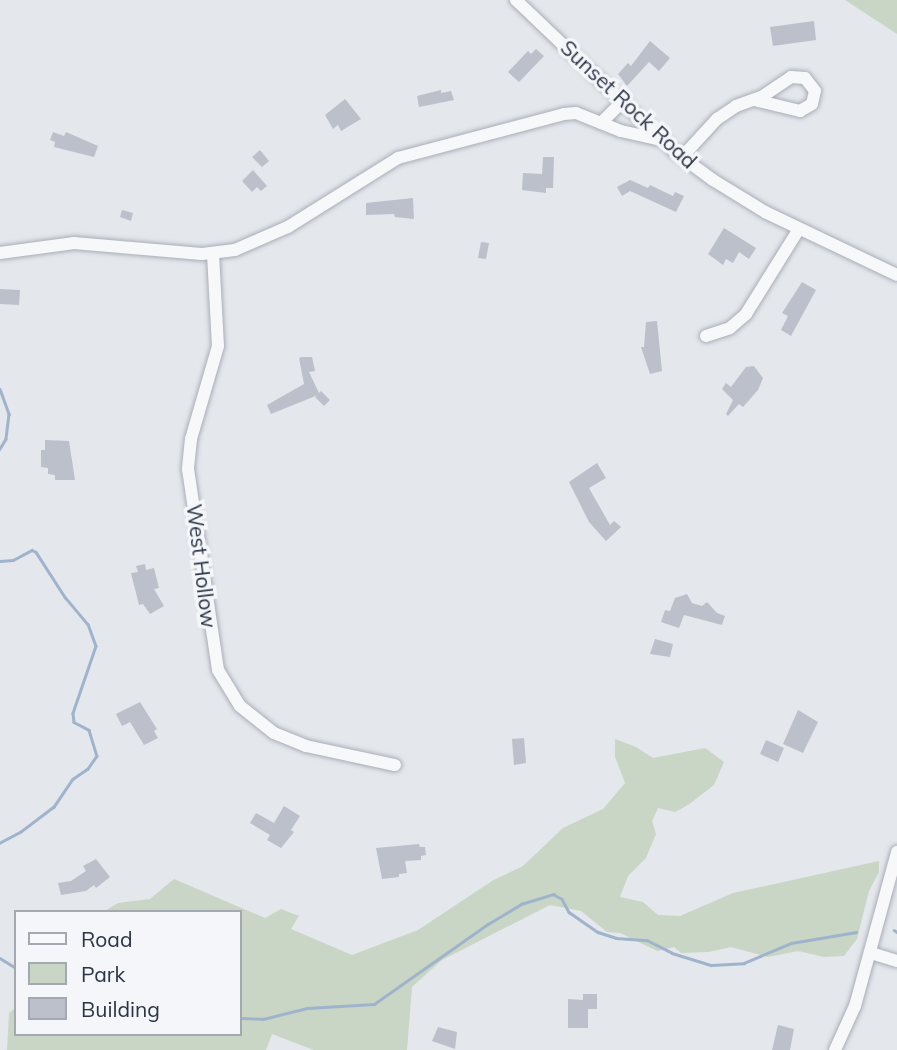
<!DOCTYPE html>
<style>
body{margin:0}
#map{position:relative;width:897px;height:1050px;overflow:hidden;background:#e4e7ec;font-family:Mulish,sans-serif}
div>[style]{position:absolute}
.green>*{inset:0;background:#c9d6c5}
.stream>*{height:2.5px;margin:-1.25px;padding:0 1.25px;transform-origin:1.25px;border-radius:1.25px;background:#9fb4cc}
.building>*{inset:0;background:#bbc0ca}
.roads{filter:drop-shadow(0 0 2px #a9aeb7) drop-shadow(0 0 2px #a9aeb7)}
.minor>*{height:12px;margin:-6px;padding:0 6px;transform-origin:6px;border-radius:6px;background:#f7f8fa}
span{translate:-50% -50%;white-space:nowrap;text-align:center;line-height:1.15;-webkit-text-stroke:7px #f4f6f9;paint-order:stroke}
.street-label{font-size:21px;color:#2b3445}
.legend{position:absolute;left:14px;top:910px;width:228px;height:126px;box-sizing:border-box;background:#f4f6f9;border:2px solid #a4a8b1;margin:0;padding:9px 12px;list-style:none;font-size:21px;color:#2b3445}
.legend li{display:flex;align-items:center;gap:14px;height:35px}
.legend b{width:35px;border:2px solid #a4a8b1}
</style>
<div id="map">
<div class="green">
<div style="clip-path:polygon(845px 0,897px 0,897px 34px)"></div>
<div style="clip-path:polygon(615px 739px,636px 747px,653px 758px,705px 748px,724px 762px,714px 785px,688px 805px,675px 812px,658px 808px,652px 821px,656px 834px,646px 858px,628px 876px,620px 897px,643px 902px,658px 915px,680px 916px,733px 893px,879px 861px,879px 872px,869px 891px,857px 939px,844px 956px,824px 957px,798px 951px,768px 957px,731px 947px,709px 952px,681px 953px,674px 947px,657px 951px,620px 933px,607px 932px,581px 911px,550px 905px,442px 960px,412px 987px,407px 1050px,314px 1050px,272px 1034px,266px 1050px,7px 1050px,9px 1013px,16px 1007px,16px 1034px,240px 1034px,240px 912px,103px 912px,118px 903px,150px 899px,174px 879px,265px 918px,281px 909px,299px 916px,291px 929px,352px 955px,418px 930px,492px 881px,523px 866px,563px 828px,603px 809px,625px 783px,615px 757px)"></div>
</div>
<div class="stream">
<div style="left:0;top:389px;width:27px;rotate:70deg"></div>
<div style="left:9px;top:414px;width:25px;rotate:97deg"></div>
<div style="left:6px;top:439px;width:12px;rotate:121deg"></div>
<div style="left:0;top:561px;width:13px;rotate:-4deg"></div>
<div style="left:13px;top:560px;width:21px;rotate:-28deg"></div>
<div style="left:32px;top:550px;width:4px;rotate:27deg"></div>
<div style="left:36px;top:552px;width:54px;rotate:57.2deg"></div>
<div style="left:65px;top:597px;width:35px;rotate:50deg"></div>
<div style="left:88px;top:624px;width:23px;rotate:70deg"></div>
<div style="left:96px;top:646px;width:71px;rotate:108.9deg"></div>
<div style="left:73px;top:713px;width:9px;rotate:84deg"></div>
<div style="left:74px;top:722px;width:17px;rotate:28deg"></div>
<div style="left:89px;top:730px;width:27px;rotate:73deg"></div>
<div style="left:97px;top:756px;width:16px;rotate:125deg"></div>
<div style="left:88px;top:769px;width:18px;rotate:146deg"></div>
<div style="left:73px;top:779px;width:34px;rotate:124deg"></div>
<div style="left:54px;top:807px;width:41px;rotate:142.9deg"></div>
<div style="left:21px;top:832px;width:24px;rotate:152deg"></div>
<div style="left:894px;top:930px;width:4px;rotate:34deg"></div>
<div style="left:0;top:958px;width:19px;rotate:32deg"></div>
<div style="left:240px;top:1018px;width:23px;rotate:2deg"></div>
<div style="left:263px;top:1019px;width:45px;rotate:-14deg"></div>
<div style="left:307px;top:1008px;width:67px;rotate:-3.4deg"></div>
<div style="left:374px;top:1004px;width:139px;rotate:-35.1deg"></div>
<div style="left:488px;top:924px;width:39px;rotate:-31deg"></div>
<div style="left:521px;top:904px;width:34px;rotate:-17deg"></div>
<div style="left:553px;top:894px;width:10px;rotate:29deg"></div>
<div style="left:562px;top:899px;width:15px;rotate:62deg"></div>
<div style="left:569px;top:912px;width:35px;rotate:35deg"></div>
<div style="left:598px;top:932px;width:19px;rotate:18deg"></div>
<div style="left:616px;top:938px;width:31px;rotate:4deg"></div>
<div style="left:647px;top:940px;width:28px;rotate:27deg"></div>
<div style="left:672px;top:953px;width:41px;rotate:17.1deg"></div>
<div style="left:711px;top:965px;width:33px;rotate:-3deg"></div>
<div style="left:744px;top:963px;width:51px;rotate:-23.1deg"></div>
<div style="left:791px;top:943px;width:66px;rotate:-9.6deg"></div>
</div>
<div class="building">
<div style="clip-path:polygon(814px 21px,816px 40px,773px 46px,770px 27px)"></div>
<div style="clip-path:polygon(650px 41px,670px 58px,659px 71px,649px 62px,627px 86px,618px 74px,628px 63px,631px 66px)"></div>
<div style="clip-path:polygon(536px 49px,544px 56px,519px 82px,508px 72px,528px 51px,531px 54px)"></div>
<div style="clip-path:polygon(441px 90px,441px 93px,451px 91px,454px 100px,419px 107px,417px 96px)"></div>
<div style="clip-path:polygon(345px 99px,361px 119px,341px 131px,338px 125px,333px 129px,325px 115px)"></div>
<div style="clip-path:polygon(53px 132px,64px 136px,66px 132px,98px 146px,94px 157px,54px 147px,55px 142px,50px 140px)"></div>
<div style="clip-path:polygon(260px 150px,269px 161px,262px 167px,252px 157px)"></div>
<div style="clip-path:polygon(543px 157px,554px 157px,553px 188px,546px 188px,546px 193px,522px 190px,523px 173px,542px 174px)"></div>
<div style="clip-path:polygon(253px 170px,267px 186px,261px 191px,257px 187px,252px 192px,242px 181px)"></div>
<div style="clip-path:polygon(630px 180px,648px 188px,650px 185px,673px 196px,675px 192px,684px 196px,676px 212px,630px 191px,622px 196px,617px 187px)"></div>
<div style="clip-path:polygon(413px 198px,414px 219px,395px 217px,394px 214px,366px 215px,366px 203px)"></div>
<div style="clip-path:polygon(122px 210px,133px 213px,131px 221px,120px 217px)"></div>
<div style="clip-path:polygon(724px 228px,756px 248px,749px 259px,739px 252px,733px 263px,726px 259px,723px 265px,708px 254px)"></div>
<div style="clip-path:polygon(481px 242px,489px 243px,486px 259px,478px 258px)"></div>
<div style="clip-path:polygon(802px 282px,816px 290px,791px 336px,781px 330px,788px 316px,782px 313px)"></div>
<div style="clip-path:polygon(0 289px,20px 290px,19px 305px,0 304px)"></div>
<div style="clip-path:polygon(657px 321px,662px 371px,650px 374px,641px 347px,644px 347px,646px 322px)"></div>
<div style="clip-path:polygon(302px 357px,312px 357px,315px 371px,309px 372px,319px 393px,321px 391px,330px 400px,324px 406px,315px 397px,318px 395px,271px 414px,267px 405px,304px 384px,299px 358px)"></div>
<div style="clip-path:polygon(754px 366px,763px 378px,758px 390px,743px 407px,739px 404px,728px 416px,726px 414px,733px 400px,722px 389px,726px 383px,731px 387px,746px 367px)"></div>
<div style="clip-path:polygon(45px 440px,69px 441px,75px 480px,55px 480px,55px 475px,48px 474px,48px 468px,41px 467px,41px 450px,45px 450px)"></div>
<div style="clip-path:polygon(597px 463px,606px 478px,589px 488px,610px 525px,614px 521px,621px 527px,606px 541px,589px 522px,569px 482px)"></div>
<div style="clip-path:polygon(145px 564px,146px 570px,154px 568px,159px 588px,154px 589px,164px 606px,150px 614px,143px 604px,139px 605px,131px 573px,138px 572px,136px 566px)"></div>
<div style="clip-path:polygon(687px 594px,692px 603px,702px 606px,707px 602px,717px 613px,725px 616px,722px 625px,684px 615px,679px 628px,661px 622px,665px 610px,670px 611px,675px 598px)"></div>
<div style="clip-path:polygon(655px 639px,673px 644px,670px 657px,650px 654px)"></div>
<div style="clip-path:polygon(140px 702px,157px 729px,154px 731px,158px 738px,144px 745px,130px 722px,122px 726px,116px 714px)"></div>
<div style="clip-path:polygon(798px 710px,818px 722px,803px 753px,783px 744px)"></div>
<div style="clip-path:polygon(524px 738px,526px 763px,514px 765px,512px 739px)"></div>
<div style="clip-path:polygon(766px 740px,784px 748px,778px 762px,760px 754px)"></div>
<div style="clip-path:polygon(284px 806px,300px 816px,291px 830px,294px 832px,281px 848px,267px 840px,270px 835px,250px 823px,256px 813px,274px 823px)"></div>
<div style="clip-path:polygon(419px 844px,420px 847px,425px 847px,426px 855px,421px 856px,421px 860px,405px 861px,407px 873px,399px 874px,399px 877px,382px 879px,376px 848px)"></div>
<div style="clip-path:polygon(96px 859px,110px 877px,96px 888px,94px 885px,86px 891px,61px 895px,58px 883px,71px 881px,86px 871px,83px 866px)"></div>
<div style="clip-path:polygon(583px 994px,597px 994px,597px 1009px,588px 1009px,588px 1028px,568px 1028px,568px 999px,583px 1000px)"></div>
<div style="clip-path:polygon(778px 1025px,794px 1029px,790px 1050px,772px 1050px)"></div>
<div style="clip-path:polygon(438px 1027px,457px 1032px,455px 1049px,432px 1041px)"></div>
</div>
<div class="roads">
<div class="minor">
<div style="left:516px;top:0;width:220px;rotate:43.7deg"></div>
<div style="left:675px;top:152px;width:47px;rotate:36.4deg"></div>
<div style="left:713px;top:180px;width:61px;rotate:31.6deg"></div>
<div style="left:765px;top:212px;width:146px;rotate:25.5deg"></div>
<div style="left:601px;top:123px;width:31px;rotate:-45deg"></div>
<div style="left:682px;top:157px;width:52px;rotate:-47.4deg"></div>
<div style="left:717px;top:119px;width:23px;rotate:-34deg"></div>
<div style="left:736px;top:106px;width:29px;rotate:-20deg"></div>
<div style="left:763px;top:96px;width:34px;rotate:-34deg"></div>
<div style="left:791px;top:77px;width:14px;rotate:4deg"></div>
<div style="left:805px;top:78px;width:16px;rotate:52deg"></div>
<div style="left:815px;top:91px;width:13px;rotate:103deg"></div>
<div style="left:812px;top:104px;width:14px;rotate:150deg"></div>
<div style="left:800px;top:111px;width:46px;rotate:-166.3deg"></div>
<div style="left:0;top:253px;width:75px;rotate:-7.7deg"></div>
<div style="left:74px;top:243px;width:128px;rotate:4.9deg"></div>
<div style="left:202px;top:254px;width:33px;rotate:-7deg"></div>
<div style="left:235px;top:250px;width:58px;rotate:-23.5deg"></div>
<div style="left:288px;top:227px;width:130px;rotate:-32.1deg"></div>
<div style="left:398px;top:158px;width:172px;rotate:-14.8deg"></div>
<div style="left:564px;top:114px;width:12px;rotate:-5deg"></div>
<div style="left:576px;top:113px;width:48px;rotate:21.8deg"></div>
<div style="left:621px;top:131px;width:42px;rotate:12.4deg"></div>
<div style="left:213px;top:254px;width:92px;rotate:86.9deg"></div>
<div style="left:218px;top:346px;width:97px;rotate:106.2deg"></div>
<div style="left:191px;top:439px;width:30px;rotate:96deg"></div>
<div style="left:188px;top:469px;width:203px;rotate:81.5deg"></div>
<div style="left:218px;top:670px;width:42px;rotate:58.6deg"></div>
<div style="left:240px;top:706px;width:43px;rotate:38.5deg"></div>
<div style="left:274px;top:733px;width:35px;rotate:22deg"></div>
<div style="left:306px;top:746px;width:91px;rotate:12.1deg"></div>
<div style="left:706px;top:336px;width:25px;rotate:-18deg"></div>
<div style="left:730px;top:328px;width:21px;rotate:-41deg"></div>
<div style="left:746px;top:314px;width:100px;rotate:-58.1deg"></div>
<div style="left:871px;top:953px;width:27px;rotate:17deg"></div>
<div style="left:835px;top:1050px;width:48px;rotate:-65.6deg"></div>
<div style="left:855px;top:1006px;width:160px;rotate:-74.7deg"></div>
</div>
</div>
<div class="street-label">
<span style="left:629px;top:104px;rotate:43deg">Sunset Rock Road</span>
<span style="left:202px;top:566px;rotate:83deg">West Hollow</span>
</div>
<ul class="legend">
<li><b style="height:9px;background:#f7f8fa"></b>Road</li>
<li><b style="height:19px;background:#c9d6c5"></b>Park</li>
<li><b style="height:19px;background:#bbc0ca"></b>Building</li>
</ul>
</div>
